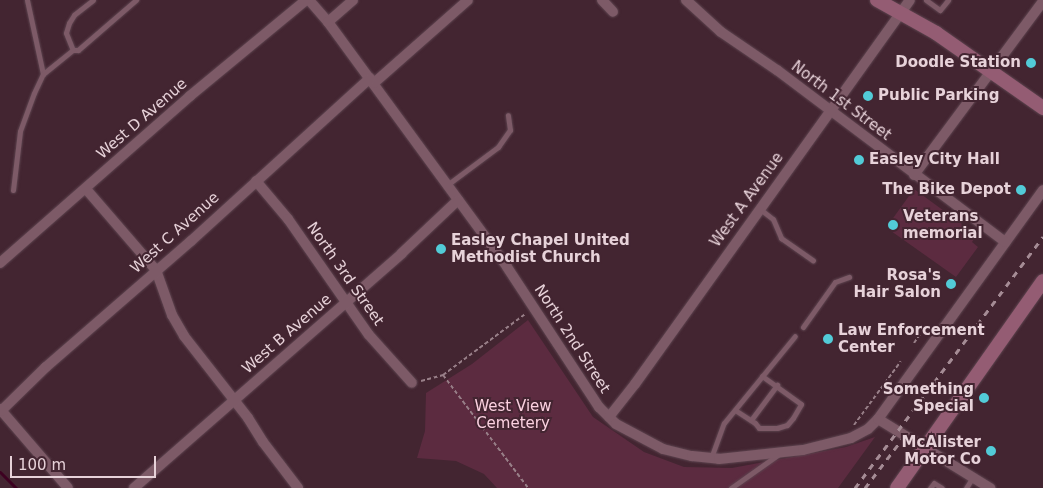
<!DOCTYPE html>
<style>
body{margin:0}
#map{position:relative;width:1043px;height:488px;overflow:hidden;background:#432531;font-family:"DejaVu Sans",sans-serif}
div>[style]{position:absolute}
.green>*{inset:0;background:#5c2b40}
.stream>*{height:3px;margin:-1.5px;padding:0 1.5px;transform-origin:1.5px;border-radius:1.5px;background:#3d0121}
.path>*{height:2px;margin-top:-1px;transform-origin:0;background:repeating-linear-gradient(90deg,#987f88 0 4px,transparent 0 6.5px)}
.roads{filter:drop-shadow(0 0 1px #5d444f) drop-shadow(0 0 1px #5d444f)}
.lane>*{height:5px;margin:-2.5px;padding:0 2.5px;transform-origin:2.5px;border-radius:2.5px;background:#7d5a67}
.street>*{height:10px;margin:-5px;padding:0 5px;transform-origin:5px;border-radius:5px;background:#7d5a67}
.secondary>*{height:14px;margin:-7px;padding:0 7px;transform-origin:7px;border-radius:7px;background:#945c73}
.rail>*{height:3px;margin-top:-1.5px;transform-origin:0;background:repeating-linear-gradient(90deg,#a58c95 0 6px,transparent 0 12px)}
.dots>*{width:14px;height:14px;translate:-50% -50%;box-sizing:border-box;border:2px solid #432531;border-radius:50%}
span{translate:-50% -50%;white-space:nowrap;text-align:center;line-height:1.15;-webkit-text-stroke:4px #432531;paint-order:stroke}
.poi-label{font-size:15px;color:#e7d2d9;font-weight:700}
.right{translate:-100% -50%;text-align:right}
.left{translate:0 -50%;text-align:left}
.street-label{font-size:15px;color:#e7d2d9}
.park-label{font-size:15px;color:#fbd1e0}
.scale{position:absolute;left:10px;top:456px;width:146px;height:22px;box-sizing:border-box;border:2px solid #e7d2d9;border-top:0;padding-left:6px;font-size:15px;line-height:18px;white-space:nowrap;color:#e7d2d9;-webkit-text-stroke:4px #432531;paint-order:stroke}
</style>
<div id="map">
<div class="green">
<div style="clip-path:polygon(914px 189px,977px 235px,972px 242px,978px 247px,956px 277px,891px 231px,896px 225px,891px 221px)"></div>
<div style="clip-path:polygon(528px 320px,593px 417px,644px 452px,684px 467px,732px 468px,846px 447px,875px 437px,838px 488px,497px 488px,484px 474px,456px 461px,417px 458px,425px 431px,426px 393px,472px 364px)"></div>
</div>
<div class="stream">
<div style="left:0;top:472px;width:23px;rotate:45deg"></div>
</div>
<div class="path">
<div style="left:914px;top:343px;width:12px;rotate:-55deg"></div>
<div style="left:443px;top:375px;width:102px;rotate:-36.6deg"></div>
<div style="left:421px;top:381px;width:23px;rotate:-15deg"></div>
<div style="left:443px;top:375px;width:141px;rotate:53deg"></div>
<div style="left:854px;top:425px;width:79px;rotate:-53.7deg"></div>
</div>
<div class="roads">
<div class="lane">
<div style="left:27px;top:0;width:76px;rotate:77.8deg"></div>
<div style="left:93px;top:0;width:24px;rotate:142deg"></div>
<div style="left:74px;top:15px;width:9px;rotate:122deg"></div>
<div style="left:69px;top:23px;width:10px;rotate:107deg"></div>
<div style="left:66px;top:33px;width:18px;rotate:68deg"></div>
<div style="left:73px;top:50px;width:5px"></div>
<div style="left:78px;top:50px;width:77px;rotate:-40.8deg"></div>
<div style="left:926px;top:0;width:17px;rotate:36deg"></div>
<div style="left:940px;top:10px;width:13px;rotate:-51deg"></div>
<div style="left:447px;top:185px;width:64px;rotate:-36.7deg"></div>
<div style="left:498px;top:147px;width:21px;rotate:-55deg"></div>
<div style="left:510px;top:130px;width:15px;rotate:-98deg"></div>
<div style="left:13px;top:190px;width:59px;rotate:-83.2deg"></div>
<div style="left:20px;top:131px;width:40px;rotate:-69.8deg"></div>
<div style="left:34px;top:93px;width:21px;rotate:-65deg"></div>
<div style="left:43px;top:74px;width:38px;rotate:-39deg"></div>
<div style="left:760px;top:209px;width:16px;rotate:38deg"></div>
<div style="left:773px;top:219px;width:21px;rotate:67deg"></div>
<div style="left:781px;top:238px;width:39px;rotate:35deg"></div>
<div style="left:803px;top:327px;width:55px;rotate:-54.6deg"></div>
<div style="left:835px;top:282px;width:15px;rotate:-20deg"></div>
<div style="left:735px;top:410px;width:24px;rotate:33deg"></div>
<div style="left:755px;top:423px;width:6px;rotate:51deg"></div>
<div style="left:759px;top:428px;width:18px"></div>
<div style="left:777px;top:428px;width:10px;rotate:-17deg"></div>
<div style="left:787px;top:425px;width:9px;rotate:-49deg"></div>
<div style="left:793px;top:418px;width:16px;rotate:-60deg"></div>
<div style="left:801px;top:404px;width:48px;rotate:-144.3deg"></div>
<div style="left:751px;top:420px;width:44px;rotate:-53.4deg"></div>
<div style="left:711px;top:458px;width:37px;rotate:-70deg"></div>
<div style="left:724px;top:423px;width:112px;rotate:-50.8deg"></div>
<div style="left:731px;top:488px;width:59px;rotate:-35.3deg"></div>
<div style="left:930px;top:488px;width:6px;rotate:-51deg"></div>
<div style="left:934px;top:483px;width:9px;rotate:32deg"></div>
<div style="left:966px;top:488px;width:13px;rotate:-58deg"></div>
</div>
<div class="street">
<div style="left:309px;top:0;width:29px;rotate:49deg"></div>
<div style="left:328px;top:22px;width:303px;rotate:53.8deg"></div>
<div style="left:507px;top:267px;width:168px;rotate:56.7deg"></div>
<div style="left:599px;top:407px;width:24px;rotate:45deg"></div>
<div style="left:616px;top:424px;width:53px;rotate:28deg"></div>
<div style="left:663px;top:449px;width:30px;rotate:14deg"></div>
<div style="left:692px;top:456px;width:27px;rotate:6deg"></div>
<div style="left:719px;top:459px;width:84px;rotate:-6.1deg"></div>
<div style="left:803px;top:450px;width:49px;rotate:-14deg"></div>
<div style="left:851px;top:438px;width:19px;rotate:-28deg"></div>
<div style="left:868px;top:429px;width:14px;rotate:-45deg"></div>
<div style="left:878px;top:419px;width:282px;rotate:-54.2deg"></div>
<div style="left:602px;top:0;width:16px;rotate:47deg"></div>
<div style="left:686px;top:0;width:47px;rotate:42.4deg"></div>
<div style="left:721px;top:32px;width:68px;rotate:34.2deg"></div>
<div style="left:777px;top:70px;width:286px;rotate:37deg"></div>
<div style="left:328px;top:22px;width:33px;rotate:-41deg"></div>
<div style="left:374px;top:83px;width:125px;rotate:-41.4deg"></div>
<div style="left:914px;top:175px;width:217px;rotate:-53.4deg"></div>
<div style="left:256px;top:181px;width:50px;rotate:49.9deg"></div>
<div style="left:288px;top:219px;width:141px;rotate:55.1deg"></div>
<div style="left:369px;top:335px;width:64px;rotate:48.1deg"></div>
<div style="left:86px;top:189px;width:107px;rotate:49.2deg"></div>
<div style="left:156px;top:270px;width:48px;rotate:70.4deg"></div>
<div style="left:172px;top:315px;width:24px;rotate:60deg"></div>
<div style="left:184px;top:336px;width:104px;rotate:52deg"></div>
<div style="left:248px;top:418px;width:28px;rotate:58deg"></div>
<div style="left:263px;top:442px;width:58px;rotate:52.7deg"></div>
<div style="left:0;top:263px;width:253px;rotate:-41.3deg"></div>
<div style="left:190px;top:96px;width:151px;rotate:-39.6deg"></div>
<div style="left:0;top:409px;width:104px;rotate:49.3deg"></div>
<div style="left:1px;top:411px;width:63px;rotate:-44.4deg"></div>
<div style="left:46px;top:367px;width:192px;rotate:-41deg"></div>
<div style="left:191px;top:241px;width:242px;rotate:-42.3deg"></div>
<div style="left:609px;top:417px;width:42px;rotate:-51.8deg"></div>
<div style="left:635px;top:384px;width:472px;rotate:-54.4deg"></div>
<div style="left:878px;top:419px;width:132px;rotate:31.6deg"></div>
<div style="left:134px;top:488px;width:356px;rotate:-41.2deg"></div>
<div style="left:402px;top:253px;width:77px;rotate:-43.4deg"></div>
</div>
<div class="secondary">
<div style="left:877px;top:0;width:68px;rotate:29.2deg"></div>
<div style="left:936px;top:33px;width:131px;rotate:35deg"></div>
<div style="left:897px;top:488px;width:253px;rotate:-54.8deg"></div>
</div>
</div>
<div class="rail">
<div style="left:855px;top:488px;width:314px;rotate:-53.2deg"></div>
<div style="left:865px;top:488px;width:63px;rotate:-52.8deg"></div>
</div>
<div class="dots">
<div style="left:1031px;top:63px;background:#52cbd7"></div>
<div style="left:868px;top:96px;background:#52cbd7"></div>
<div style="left:859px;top:160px;background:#52cbd7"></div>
<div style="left:1021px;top:190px;background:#52cbd7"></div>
<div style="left:893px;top:225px;background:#52cbd7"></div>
<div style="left:441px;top:249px;background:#52cbd7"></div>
<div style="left:951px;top:284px;background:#52cbd7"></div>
<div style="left:828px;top:339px;background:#52cbd7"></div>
<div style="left:984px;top:398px;background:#52cbd7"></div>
<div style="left:991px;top:451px;background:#52cbd7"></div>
</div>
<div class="poi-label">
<span class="right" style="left:1021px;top:63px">Doodle Station</span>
<span class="left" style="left:878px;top:96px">Public Parking</span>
<span class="left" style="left:869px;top:160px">Easley City Hall</span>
<span class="right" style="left:1011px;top:190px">The Bike Depot</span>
<span class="left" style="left:903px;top:225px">Veterans<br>memorial</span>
<span class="left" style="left:451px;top:249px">Easley Chapel United<br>Methodist Church</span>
<span class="right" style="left:941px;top:284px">Rosa's<br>Hair Salon</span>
<span class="left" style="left:838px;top:339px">Law Enforcement<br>Center</span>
<span class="right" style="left:974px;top:398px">Something<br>Special</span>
<span class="right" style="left:981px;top:451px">McAlister<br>Motor Co</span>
</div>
<div class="street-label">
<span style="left:841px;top:101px;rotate:37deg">North 1st Street</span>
<span style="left:142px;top:119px;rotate:-41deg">West D Avenue</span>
<span style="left:747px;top:200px;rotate:-54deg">West A Avenue</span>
<span style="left:175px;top:233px;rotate:-42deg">West C Avenue</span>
<span style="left:345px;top:274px;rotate:55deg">North 3rd Street</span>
<span style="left:287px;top:334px;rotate:-41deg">West B Avenue</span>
<span style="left:572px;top:339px;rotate:57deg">North 2nd Street</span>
</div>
<div class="park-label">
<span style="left:513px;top:415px">West View<br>Cemetery</span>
</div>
<div class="scale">100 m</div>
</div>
